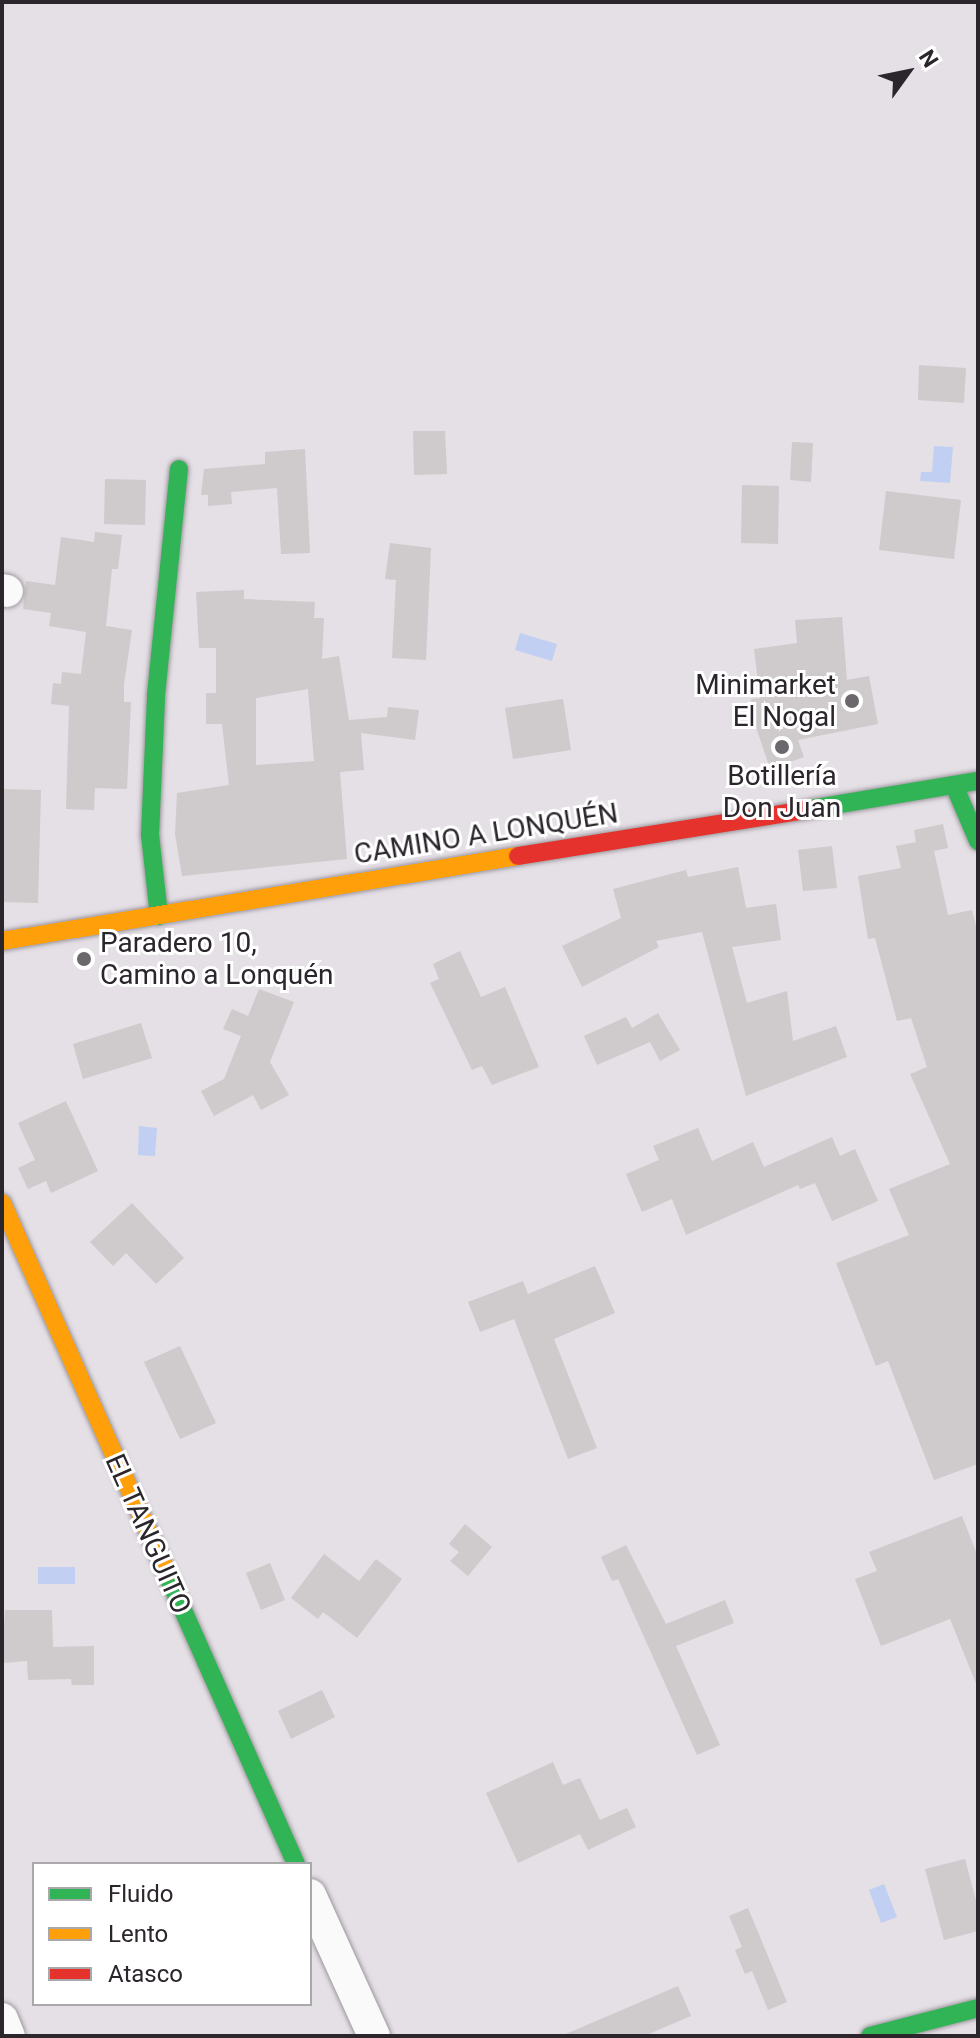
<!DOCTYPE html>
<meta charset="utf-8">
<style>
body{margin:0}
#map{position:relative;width:980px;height:2038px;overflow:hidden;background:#e5dfe6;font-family:Roboto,sans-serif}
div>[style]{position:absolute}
.water>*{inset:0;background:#c1d0f2}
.building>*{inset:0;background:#cfcacb}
.roads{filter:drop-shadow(0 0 2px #9c989d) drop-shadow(0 0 2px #9c989d)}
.street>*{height:32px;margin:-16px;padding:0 16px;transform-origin:16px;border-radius:16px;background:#fbfafb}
.fast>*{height:18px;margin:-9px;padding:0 9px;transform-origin:9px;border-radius:9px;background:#30b455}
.slow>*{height:18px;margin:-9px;padding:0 9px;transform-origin:9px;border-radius:9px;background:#ff9f0a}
.jam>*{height:18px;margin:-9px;padding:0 9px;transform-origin:9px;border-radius:9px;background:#e5322d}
.dots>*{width:22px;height:22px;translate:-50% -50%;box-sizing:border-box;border:4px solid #fff;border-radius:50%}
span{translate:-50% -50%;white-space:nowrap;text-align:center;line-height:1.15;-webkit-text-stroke:6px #fff;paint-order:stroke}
.poi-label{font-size:28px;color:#2b262b}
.right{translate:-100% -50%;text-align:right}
.left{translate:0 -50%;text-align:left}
.street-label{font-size:28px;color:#2b262b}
.frame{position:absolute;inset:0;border:4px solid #2b262b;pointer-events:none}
.legend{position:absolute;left:32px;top:1862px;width:280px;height:144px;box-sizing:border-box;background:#fff;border:2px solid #aaa8aa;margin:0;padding:10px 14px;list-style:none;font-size:24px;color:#2b262b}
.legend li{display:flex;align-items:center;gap:16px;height:40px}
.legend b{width:40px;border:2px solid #aaa8aa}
.north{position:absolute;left:868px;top:32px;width:80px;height:80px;-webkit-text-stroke:6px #fff;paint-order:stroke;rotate:57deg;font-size:22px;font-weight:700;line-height:32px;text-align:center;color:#2b262b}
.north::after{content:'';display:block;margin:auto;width:28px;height:36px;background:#2b262b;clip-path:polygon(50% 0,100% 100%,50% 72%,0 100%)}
</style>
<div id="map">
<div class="water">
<div style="clip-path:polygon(934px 446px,953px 447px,950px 483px,920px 481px,921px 472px,932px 472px)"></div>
<div style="clip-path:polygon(520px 633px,557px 644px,552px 661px,515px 650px)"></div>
<div style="clip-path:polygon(139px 1126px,157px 1128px,155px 1156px,138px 1155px)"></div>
<div style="clip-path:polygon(38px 1567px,75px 1567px,75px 1584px,38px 1584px)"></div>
<div style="clip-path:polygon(884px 1884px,897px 1917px,881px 1923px,869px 1890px)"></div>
</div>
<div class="building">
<div style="clip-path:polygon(919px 365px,966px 368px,964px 403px,918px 400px)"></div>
<div style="clip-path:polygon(413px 431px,445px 431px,447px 474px,414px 475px)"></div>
<div style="clip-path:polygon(792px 442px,813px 443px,811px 482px,790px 480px)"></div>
<div style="clip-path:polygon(305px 449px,310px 553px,281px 554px,277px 488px,231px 492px,232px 504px,208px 506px,208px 495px,201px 495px,204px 469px,265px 464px,265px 452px)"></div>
<div style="clip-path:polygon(105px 479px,146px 480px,145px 525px,104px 524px)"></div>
<div style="clip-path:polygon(742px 485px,779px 486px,778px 544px,741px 543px)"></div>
<div style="clip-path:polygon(886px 491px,961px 500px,954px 559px,879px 550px)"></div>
<div style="clip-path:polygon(95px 532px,122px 535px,118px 569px,112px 569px,106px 626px,132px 630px,124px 684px,124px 702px,131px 702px,127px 789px,95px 788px,94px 810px,66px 809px,69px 706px,51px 704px,53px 683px,61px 684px,62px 672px,81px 674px,86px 632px,49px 626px,51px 613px,23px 609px,26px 581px,55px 585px,61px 537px,94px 542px)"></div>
<div style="clip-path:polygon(390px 543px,431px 548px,426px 660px,392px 658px,396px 580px,385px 579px)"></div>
<div style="clip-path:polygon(evenodd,244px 590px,244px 599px,315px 602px,314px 618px,324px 618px,322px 659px,339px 656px,349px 720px,387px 717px,388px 707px,419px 710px,415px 740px,361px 733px,364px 770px,340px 772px,347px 859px,182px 876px,175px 834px,177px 793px,229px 785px,222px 724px,206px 724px,206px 693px,216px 693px,216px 648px,199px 648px,196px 592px,244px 590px,308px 689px,314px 761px,256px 765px,256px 698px,308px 689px)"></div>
<div style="clip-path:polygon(842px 617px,847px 680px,869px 676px,878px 724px,798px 740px,804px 757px,770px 769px,753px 718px,751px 699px,760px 698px,754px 649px,797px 643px,795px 620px)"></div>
<div style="clip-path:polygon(563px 699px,571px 750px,513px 759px,505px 708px)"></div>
<div style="clip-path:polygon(2px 789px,41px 790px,38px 903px,2px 902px)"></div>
<div style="clip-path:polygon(943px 824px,948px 848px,934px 851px,948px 915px,972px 910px,978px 934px,978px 1464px,934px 1480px,888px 1361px,876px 1366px,836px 1263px,909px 1235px,889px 1189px,950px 1164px,910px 1074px,927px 1067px,911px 1018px,897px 1021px,875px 938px,868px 939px,858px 876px,901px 868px,896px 846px,916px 842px,914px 830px)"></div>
<div style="clip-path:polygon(832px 846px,837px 888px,803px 891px,798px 850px)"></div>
<div style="clip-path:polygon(738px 867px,746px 908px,776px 904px,781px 940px,732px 947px,747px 1003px,787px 991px,793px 1041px,836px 1026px,847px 1057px,746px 1096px,702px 932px,656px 941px,659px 947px,582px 987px,562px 946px,621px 918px,613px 889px,686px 870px,688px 877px)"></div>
<div style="clip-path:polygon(460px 951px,481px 997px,505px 987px,539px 1067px,492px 1085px,482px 1066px,472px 1070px,430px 983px,439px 979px,433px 964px)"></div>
<div style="clip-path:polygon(259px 989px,294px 1002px,270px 1062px,289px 1095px,261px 1110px,253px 1095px,214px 1116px,201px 1091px,224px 1079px,241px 1036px,223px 1029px,232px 1009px,248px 1016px)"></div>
<div style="clip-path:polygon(658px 1013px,680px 1050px,660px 1061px,650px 1042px,597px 1065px,584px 1036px,626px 1017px,632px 1028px)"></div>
<div style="clip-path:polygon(141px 1023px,152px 1058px,83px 1079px,73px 1044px)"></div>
<div style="clip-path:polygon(66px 1101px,98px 1171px,51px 1193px,46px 1181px,28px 1189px,18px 1168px,35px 1160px,18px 1123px)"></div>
<div style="clip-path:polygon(698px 1128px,712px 1161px,753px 1142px,764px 1167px,832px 1137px,840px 1156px,855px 1149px,878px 1201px,832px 1221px,815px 1183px,800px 1189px,798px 1185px,686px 1235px,672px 1199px,642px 1212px,626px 1174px,659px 1160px,653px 1146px)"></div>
<div style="clip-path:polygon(132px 1203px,184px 1258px,156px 1284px,126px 1253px,113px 1266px,90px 1242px)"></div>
<div style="clip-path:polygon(595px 1266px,615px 1313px,554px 1339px,597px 1448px,568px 1459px,514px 1319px,480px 1332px,468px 1302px,523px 1281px,528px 1294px)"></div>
<div style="clip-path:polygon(180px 1346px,216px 1423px,180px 1439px,144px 1362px)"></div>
<div style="clip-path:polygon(962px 1516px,978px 1557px,977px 1686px,950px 1619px,881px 1646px,855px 1579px,877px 1571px,869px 1552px)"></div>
<div style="clip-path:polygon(465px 1524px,492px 1547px,468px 1576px,450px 1561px,459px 1552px,449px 1544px)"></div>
<div style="clip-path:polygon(626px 1545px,666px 1624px,725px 1600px,734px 1623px,676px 1646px,720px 1745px,697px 1755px,618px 1579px,612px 1581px,601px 1557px)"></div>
<div style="clip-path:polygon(324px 1554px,359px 1581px,376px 1559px,402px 1579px,357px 1638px,323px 1612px,318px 1619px,291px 1598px)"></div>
<div style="clip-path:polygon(270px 1563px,285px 1600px,261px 1610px,246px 1573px)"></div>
<div style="clip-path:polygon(5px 1610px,52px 1610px,53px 1647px,94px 1646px,94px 1685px,72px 1685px,71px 1679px,28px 1680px,27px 1661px,2px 1663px)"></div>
<div style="clip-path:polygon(322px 1690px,335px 1717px,291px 1739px,278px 1711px)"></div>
<div style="clip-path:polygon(553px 1762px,563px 1785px,580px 1778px,600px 1820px,627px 1808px,636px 1827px,588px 1850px,580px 1834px,518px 1863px,486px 1793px)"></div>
<div style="clip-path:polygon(965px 1859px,978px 1908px,978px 1931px,944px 1940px,925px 1869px)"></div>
<div style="clip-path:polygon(748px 1908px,787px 2002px,768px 2010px,752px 1971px,745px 1974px,735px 1950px,742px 1947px,729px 1916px)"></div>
<div style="clip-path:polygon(678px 1986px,691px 2016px,644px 2036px,561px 2036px)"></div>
</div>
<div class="roads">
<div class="street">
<div style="left:2px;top:590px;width:5px;rotate:11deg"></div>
<div style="left:310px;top:1895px;width:155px;rotate:65.6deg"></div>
<div style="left:2px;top:2019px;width:18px;rotate:68deg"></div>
</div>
<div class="fast">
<div style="left:954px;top:785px;width:61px;rotate:66.8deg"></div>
<div style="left:810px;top:809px;width:170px;rotate:-9.5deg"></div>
<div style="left:159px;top:916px;width:81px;rotate:-96.3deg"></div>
<div style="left:150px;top:835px;width:140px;rotate:-87.5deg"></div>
<div style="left:156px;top:695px;width:227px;rotate:-84.2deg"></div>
<div style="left:166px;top:1572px;width:320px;rotate:66deg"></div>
<div style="left:870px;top:2036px;width:112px;rotate:-14.5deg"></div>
</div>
<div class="slow">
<div style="left:2px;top:941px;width:523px;rotate:-9.35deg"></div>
<div style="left:2px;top:1203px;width:404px;rotate:66deg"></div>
</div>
<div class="jam">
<div style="left:518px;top:856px;width:296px;rotate:-9.1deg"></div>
</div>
</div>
<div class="dots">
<div style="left:852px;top:701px;background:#6c676c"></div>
<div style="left:782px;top:747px;background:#6c676c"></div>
<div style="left:84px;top:959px;background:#6c676c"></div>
</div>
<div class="poi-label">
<span class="right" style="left:836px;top:701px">Minimarket<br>El Nogal</span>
<span style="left:782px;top:792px">Botillería<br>Don Juan</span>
<span class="left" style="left:100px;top:959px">Paradero 10,<br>Camino a Lonquén</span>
</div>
<div class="street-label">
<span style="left:486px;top:834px;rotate:-9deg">CAMINO A LONQUÉN</span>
<span style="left:148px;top:1534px;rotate:66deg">EL TANGUITO</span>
</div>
<div class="frame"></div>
<ul class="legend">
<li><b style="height:10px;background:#30b455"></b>Fluido</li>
<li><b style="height:10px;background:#ff9f0a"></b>Lento</li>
<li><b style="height:10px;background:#e5322d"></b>Atasco</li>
</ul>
<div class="north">N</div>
</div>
